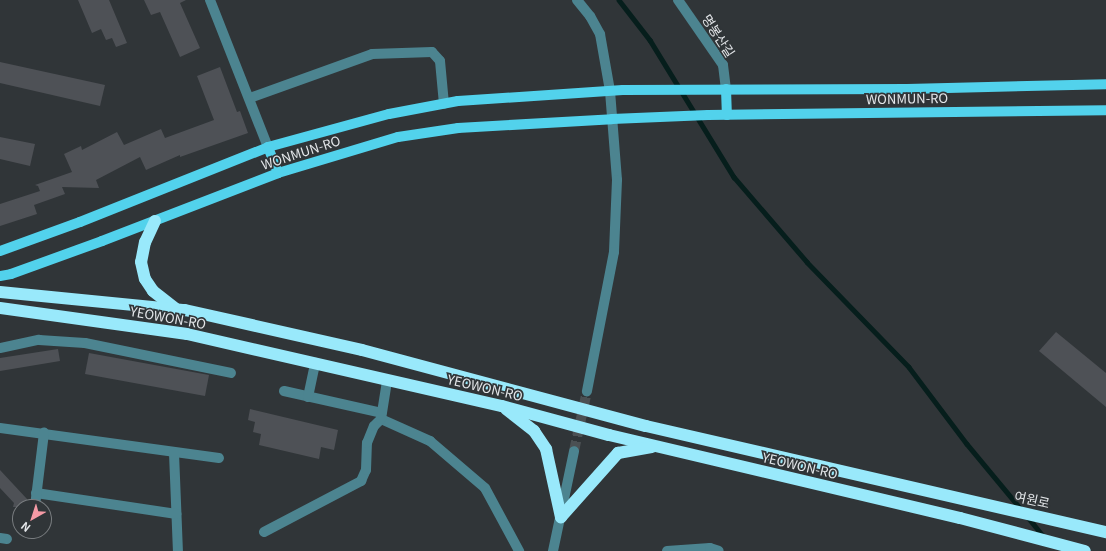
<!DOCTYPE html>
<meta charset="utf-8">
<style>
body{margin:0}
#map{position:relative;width:1106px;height:551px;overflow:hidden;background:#303538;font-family:Georgia,"Noto Sans KR",serif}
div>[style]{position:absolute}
.stream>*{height:4.5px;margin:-2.25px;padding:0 2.25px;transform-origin:2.25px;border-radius:2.25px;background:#061e1c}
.building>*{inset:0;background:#4e5156}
.minor-tunnel>*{height:10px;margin-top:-5px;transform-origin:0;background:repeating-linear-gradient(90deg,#4b5053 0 10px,transparent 0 15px)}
.minor>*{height:10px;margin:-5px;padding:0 5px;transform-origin:5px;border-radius:5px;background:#4c8490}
.major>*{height:10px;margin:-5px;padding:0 5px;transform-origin:5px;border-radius:5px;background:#52d2ec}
.highway>*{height:12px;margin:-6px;padding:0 6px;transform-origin:6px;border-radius:6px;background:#99e9fb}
span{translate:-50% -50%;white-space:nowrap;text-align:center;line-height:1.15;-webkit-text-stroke:3.5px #303538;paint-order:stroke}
.street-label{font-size:13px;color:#e4e7ea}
.north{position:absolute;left:12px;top:499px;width:40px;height:40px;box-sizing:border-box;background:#303538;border:1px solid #787c7f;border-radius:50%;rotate:219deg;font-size:11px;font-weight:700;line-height:16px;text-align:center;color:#e4e7ea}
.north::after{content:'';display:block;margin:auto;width:14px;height:18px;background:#f49aa5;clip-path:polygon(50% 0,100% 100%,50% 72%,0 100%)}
</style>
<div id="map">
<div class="stream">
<div style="left:619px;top:0;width:51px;rotate:52.2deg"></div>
<div style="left:650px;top:40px;width:161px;rotate:58.5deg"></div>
<div style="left:734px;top:177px;width:112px;rotate:49.3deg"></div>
<div style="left:807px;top:262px;width:146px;rotate:45.8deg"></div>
<div style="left:909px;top:367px;width:96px;rotate:53deg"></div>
<div style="left:967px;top:444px;width:85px;rotate:50.3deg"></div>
<div style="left:1027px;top:516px;width:27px;rotate:51deg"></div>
</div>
<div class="building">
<div style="clip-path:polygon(78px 0,109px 0,127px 43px,116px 47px,112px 38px,106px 40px,101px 29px,92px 33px)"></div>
<div style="clip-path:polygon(144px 0,186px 0,180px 3px,200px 48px,180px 57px,160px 12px,151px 15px)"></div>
<div style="clip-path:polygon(0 62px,105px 85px,100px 106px,0 83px)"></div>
<div style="clip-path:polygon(220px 67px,237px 112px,240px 111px,248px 133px,180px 157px,180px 155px,146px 170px,140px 157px,96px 180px,99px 188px,62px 187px,65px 194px,34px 205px,37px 214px,0 226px,0 204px,40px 191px,38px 186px,35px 185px,72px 172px,64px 154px,81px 146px,82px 150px,117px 132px,124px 145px,161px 129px,165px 138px,214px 120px,197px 76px)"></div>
<div style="clip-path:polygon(0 137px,35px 144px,30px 166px,0 159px)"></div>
<div style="clip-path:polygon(1056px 332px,1106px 373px,1106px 407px,1039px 351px)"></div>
<div style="clip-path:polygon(58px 349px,60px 361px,0 371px,0 358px)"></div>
<div style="clip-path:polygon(89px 353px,209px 375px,205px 396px,85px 374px)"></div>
<div style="clip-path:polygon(250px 409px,338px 430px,334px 450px,321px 447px,319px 459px,259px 445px,261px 434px,253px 432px,255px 422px,248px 420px)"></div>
<div style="clip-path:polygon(0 470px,27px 499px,26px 507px,13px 507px,14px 503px,0 488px)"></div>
</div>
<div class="minor-tunnel">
<div style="left:574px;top:451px;width:61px;rotate:-77.8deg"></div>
</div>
<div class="minor">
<div style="left:210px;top:0;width:158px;rotate:68.5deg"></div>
<div style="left:577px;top:0;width:21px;rotate:51deg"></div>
<div style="left:590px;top:16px;width:21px;rotate:61deg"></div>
<div style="left:600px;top:34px;width:58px;rotate:80deg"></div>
<div style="left:610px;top:91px;width:89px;rotate:85.5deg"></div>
<div style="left:617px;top:180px;width:72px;rotate:92.4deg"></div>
<div style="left:614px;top:252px;width:142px;rotate:101deg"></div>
<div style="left:678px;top:0;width:79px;rotate:55.3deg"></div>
<div style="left:723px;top:65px;width:24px;rotate:83deg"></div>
<div style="left:250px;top:98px;width:130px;rotate:-19.8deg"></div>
<div style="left:372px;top:54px;width:60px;rotate:-1.9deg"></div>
<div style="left:432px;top:52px;width:12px;rotate:48deg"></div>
<div style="left:440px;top:61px;width:43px;rotate:84.7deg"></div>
<div style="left:0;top:348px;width:40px;rotate:-12deg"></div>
<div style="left:39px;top:340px;width:46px;rotate:3.7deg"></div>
<div style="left:85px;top:343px;width:149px;rotate:11.6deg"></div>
<div style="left:284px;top:391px;width:100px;rotate:12.7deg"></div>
<div style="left:308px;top:397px;width:35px;rotate:-78deg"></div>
<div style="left:381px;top:419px;width:54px;rotate:24.2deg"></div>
<div style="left:430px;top:441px;width:72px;rotate:40.5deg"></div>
<div style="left:485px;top:488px;width:72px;rotate:61.6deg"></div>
<div style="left:0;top:428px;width:221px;rotate:7.8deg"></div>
<div style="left:174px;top:453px;width:98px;rotate:87.7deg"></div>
<div style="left:36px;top:493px;width:142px;rotate:8.5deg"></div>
<div style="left:35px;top:506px;width:74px;rotate:-83deg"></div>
<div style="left:264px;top:532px;width:110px;rotate:-27.7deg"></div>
<div style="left:361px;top:481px;width:12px;rotate:-66deg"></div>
<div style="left:366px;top:470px;width:27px;rotate:-88deg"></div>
<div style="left:367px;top:443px;width:18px;rotate:-68deg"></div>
<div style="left:374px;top:426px;width:10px;rotate:-45deg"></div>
<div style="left:381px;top:419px;width:39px;rotate:-81deg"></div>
<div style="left:0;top:538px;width:7px;rotate:8deg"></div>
<div style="left:553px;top:551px;width:102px;rotate:-78.1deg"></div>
<div style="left:667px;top:551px;width:43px;rotate:-4deg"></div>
<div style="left:710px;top:548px;width:9px;rotate:18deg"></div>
</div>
<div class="major">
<div style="left:726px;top:89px;width:26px;rotate:88deg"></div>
<div style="left:268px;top:147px;width:28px;rotate:69deg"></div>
<div style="left:0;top:251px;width:85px;rotate:-19.9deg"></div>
<div style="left:80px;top:222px;width:202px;rotate:-21.7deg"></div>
<div style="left:268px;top:147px;width:125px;rotate:-15.3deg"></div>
<div style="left:389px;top:114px;width:70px;rotate:-10.7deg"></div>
<div style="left:458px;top:101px;width:165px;rotate:-3.8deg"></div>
<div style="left:623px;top:90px;width:284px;rotate:-0.2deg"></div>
<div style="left:907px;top:89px;width:199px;rotate:-1.4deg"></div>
<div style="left:0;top:276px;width:11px;rotate:-10deg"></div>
<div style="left:11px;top:274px;width:97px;rotate:-19.9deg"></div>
<div style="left:102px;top:241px;width:189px;rotate:-21.1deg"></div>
<div style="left:278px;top:173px;width:125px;rotate:-16.7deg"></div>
<div style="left:398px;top:137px;width:61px;rotate:-8.5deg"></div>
<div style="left:458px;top:128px;width:154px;rotate:-3.3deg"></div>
<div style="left:612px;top:119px;width:96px;rotate:-2.4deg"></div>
<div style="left:708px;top:115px;width:398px;rotate:-0.7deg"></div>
</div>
<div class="highway">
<div style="left:155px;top:221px;width:23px;rotate:115deg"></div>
<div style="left:145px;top:242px;width:20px;rotate:101deg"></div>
<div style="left:141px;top:262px;width:17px;rotate:77deg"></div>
<div style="left:145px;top:279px;width:14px;rotate:56deg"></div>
<div style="left:153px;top:291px;width:28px;rotate:38deg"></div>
<div style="left:0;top:292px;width:186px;rotate:5.6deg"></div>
<div style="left:185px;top:310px;width:181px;rotate:12.7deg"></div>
<div style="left:362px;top:350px;width:294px;rotate:15deg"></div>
<div style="left:646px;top:426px;width:472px;rotate:13deg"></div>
<div style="left:0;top:308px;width:189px;rotate:7.9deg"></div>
<div style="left:187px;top:334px;width:323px;rotate:12.9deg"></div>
<div style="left:502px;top:406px;width:111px;rotate:15.2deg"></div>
<div style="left:609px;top:435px;width:361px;rotate:13.3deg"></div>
<div style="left:960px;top:518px;width:129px;rotate:14.8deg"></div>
<div style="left:506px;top:409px;width:36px;rotate:38deg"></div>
<div style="left:534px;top:431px;width:22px;rotate:56deg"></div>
<div style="left:546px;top:449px;width:70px;rotate:77.6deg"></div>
<div style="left:561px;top:517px;width:86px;rotate:-48.3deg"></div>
<div style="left:618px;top:453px;width:34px;rotate:-10deg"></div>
</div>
<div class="street-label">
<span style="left:718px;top:36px;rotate:57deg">명봉산길</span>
<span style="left:907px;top:99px;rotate:-1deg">WONMUN-RO</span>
<span style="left:301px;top:153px;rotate:-18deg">WONMUN-RO</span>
<span style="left:168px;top:318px;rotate:10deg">YEOWON-RO</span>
<span style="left:485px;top:388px;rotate:13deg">YEOWON-RO</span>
<span style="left:800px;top:466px;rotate:13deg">YEOWON-RO</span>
<span style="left:1032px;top:500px;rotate:13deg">여원로</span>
</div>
<div class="north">N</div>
</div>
